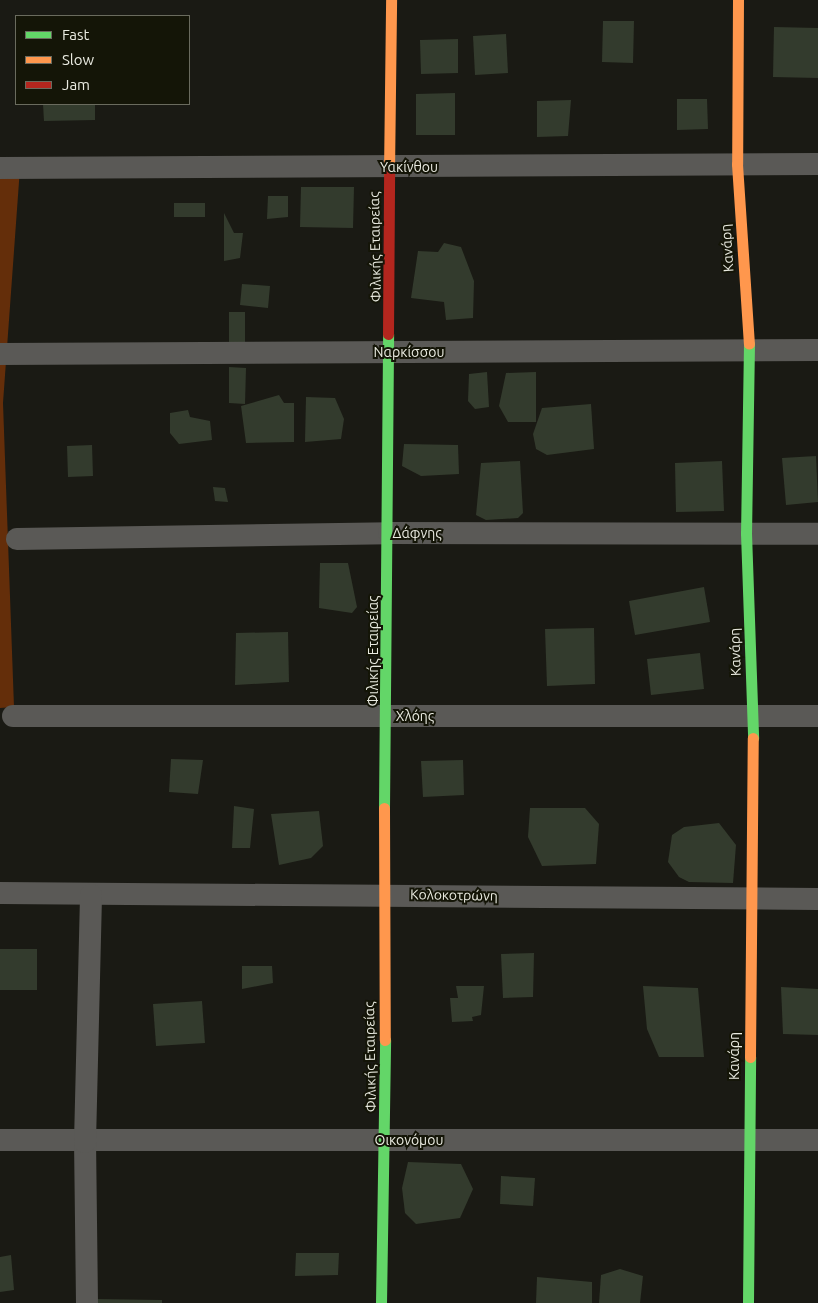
<!DOCTYPE html>
<meta charset="utf-8">
<style>
body{margin:0}
#map{position:relative;width:818px;height:1303px;overflow:hidden;background:#1a1a14;font-family:Ubuntu,sans-serif}
div>[style]{position:absolute}
.forest>*{inset:0;background:#642e0a}
.building>*{inset:0;background:#333b2d}
.street>*{height:22px;margin:-11px;padding:0 11px;transform-origin:11px;border-radius:11px;background:#5a5956}
.fast>*{height:11px;margin:-5.5px;padding:0 5.5px;transform-origin:5.5px;border-radius:5.5px;background:#63d668}
.slow>*{height:11px;margin:-5.5px;padding:0 5.5px;transform-origin:5.5px;border-radius:5.5px;background:#ff974d}
.jam>*{height:11px;margin:-5.5px;padding:0 5.5px;transform-origin:5.5px;border-radius:5.5px;background:#b3261e}
span{translate:-50% -50%;white-space:nowrap;text-align:center;line-height:1.15;-webkit-text-stroke:4px #141507;paint-order:stroke}
.street-label{font-size:14px;color:#eaebe1}
.legend{position:absolute;left:15px;top:15px;width:175px;height:90px;box-sizing:border-box;background:#141507;border:1px solid #6a6b5e;margin:0;padding:6px 9px;list-style:none;font-size:15px;color:#eaebe1}
.legend li{display:flex;align-items:center;gap:10px;height:25px}
.legend b{width:25px;border:1px solid #6a6b5e}
</style>
<div id="map">
<div class="forest">
<div style="clip-path:polygon(0 167px,20px 168px,3px 403px,14px 707px,0 708px)"></div>
</div>
<div class="building">
<div style="clip-path:polygon(603px 21px,634px 21px,633px 63px,602px 62px)"></div>
<div style="clip-path:polygon(774px 27px,818px 28px,818px 78px,773px 77px)"></div>
<div style="clip-path:polygon(506px 34px,508px 73px,475px 75px,473px 36px)"></div>
<div style="clip-path:polygon(458px 39px,458px 73px,421px 74px,420px 40px)"></div>
<div style="clip-path:polygon(455px 93px,455px 135px,416px 135px,416px 94px)"></div>
<div style="clip-path:polygon(677px 99px,707px 99px,708px 129px,677px 130px)"></div>
<div style="clip-path:polygon(571px 100px,568px 136px,537px 137px,537px 101px)"></div>
<div style="clip-path:polygon(43px 104px,95px 104px,95px 120px,44px 121px)"></div>
<div style="clip-path:polygon(301px 187px,354px 187px,353px 228px,300px 227px)"></div>
<div style="clip-path:polygon(268px 196px,288px 196px,288px 217px,267px 219px)"></div>
<div style="clip-path:polygon(174px 203px,205px 203px,205px 217px,174px 217px)"></div>
<div style="clip-path:polygon(224px 213px,234px 233px,243px 233px,240px 258px,224px 261px)"></div>
<div style="clip-path:polygon(444px 243px,461px 247px,474px 281px,473px 318px,446px 320px,444px 302px,411px 298px,418px 251px,438px 252px)"></div>
<div style="clip-path:polygon(242px 284px,270px 286px,268px 308px,240px 305px)"></div>
<div style="clip-path:polygon(229px 312px,245px 312px,245px 342px,229px 342px)"></div>
<div style="clip-path:polygon(229px 367px,246px 368px,245px 404px,229px 403px)"></div>
<div style="clip-path:polygon(487px 372px,489px 407px,475px 409px,468px 401px,469px 374px)"></div>
<div style="clip-path:polygon(536px 372px,536px 422px,508px 422px,499px 406px,506px 373px)"></div>
<div style="clip-path:polygon(279px 395px,284px 403px,294px 403px,294px 442px,246px 443px,241px 406px)"></div>
<div style="clip-path:polygon(306px 397px,335px 398px,344px 419px,341px 439px,305px 442px)"></div>
<div style="clip-path:polygon(591px 404px,594px 449px,547px 455px,536px 449px,533px 434px,542px 408px)"></div>
<div style="clip-path:polygon(188px 410px,190px 417px,210px 421px,212px 440px,179px 444px,170px 433px,170px 413px)"></div>
<div style="clip-path:polygon(404px 444px,458px 445px,459px 474px,421px 476px,402px 466px)"></div>
<div style="clip-path:polygon(92px 445px,93px 476px,68px 477px,67px 446px)"></div>
<div style="clip-path:polygon(816px 456px,818px 502px,786px 505px,782px 458px)"></div>
<div style="clip-path:polygon(520px 461px,523px 513px,518px 518px,486px 520px,476px 515px,481px 463px)"></div>
<div style="clip-path:polygon(722px 461px,724px 511px,676px 512px,675px 463px)"></div>
<div style="clip-path:polygon(213px 487px,225px 488px,228px 502px,215px 501px)"></div>
<div style="clip-path:polygon(320px 563px,348px 563px,357px 607px,352px 613px,319px 608px)"></div>
<div style="clip-path:polygon(704px 587px,710px 622px,635px 635px,629px 601px)"></div>
<div style="clip-path:polygon(594px 628px,595px 684px,547px 686px,545px 629px)"></div>
<div style="clip-path:polygon(288px 632px,289px 682px,235px 685px,236px 633px)"></div>
<div style="clip-path:polygon(700px 653px,704px 689px,651px 695px,647px 659px)"></div>
<div style="clip-path:polygon(171px 759px,203px 760px,198px 794px,169px 792px)"></div>
<div style="clip-path:polygon(463px 760px,464px 795px,423px 797px,421px 761px)"></div>
<div style="clip-path:polygon(234px 806px,254px 809px,250px 848px,232px 848px)"></div>
<div style="clip-path:polygon(530px 808px,585px 808px,599px 824px,596px 864px,542px 866px,528px 837px)"></div>
<div style="clip-path:polygon(319px 811px,323px 846px,311px 858px,279px 865px,271px 814px)"></div>
<div style="clip-path:polygon(719px 823px,736px 845px,733px 883px,689px 882px,679px 877px,668px 862px,672px 835px,684px 827px)"></div>
<div style="clip-path:polygon(0 949px,37px 949px,37px 990px,0 990px)"></div>
<div style="clip-path:polygon(534px 953px,533px 997px,503px 998px,501px 954px)"></div>
<div style="clip-path:polygon(242px 966px,272px 966px,273px 983px,242px 989px)"></div>
<div style="clip-path:polygon(456px 986px,484px 986px,481px 1015px,472px 1017px,473px 1021px,452px 1022px,450px 998px,458px 998px)"></div>
<div style="clip-path:polygon(643px 986px,698px 988px,704px 1057px,659px 1057px,647px 1029px)"></div>
<div style="clip-path:polygon(781px 987px,818px 989px,818px 1035px,783px 1034px)"></div>
<div style="clip-path:polygon(202px 1001px,205px 1043px,156px 1046px,153px 1004px)"></div>
<div style="clip-path:polygon(408px 1162px,461px 1164px,473px 1189px,460px 1218px,416px 1224px,405px 1213px,402px 1188px)"></div>
<div style="clip-path:polygon(501px 1176px,535px 1178px,533px 1206px,500px 1204px)"></div>
<div style="clip-path:polygon(296px 1253px,339px 1253px,338px 1275px,295px 1276px)"></div>
<div style="clip-path:polygon(11px 1255px,14px 1290px,0 1292px,0 1257px)"></div>
<div style="clip-path:polygon(620px 1269px,643px 1276px,640px 1303px,599px 1303px,601px 1275px)"></div>
<div style="clip-path:polygon(537px 1277px,592px 1282px,592px 1303px,536px 1303px)"></div>
<div style="clip-path:polygon(95px 1299px,162px 1300px,162px 1303px,96px 1303px)"></div>
</div>
<div class="street">
<div style="left:0;top:168px;width:818px;rotate:-0.28deg"></div>
<div style="left:0;top:354px;width:818px;rotate:-0.28deg"></div>
<div style="left:17px;top:539px;width:372px;rotate:-0.9deg"></div>
<div style="left:389px;top:533px;width:429px;rotate:0.1deg"></div>
<div style="left:13px;top:716px;width:805px"></div>
<div style="left:0;top:893px;width:818px;rotate:0.42deg"></div>
<div style="left:0;top:1140px;width:818px"></div>
<div style="left:87px;top:1303px;width:161px;rotate:-90.7deg"></div>
<div style="left:85px;top:1142px;width:247px;rotate:-88.6deg"></div>
</div>
<div class="fast">
<div style="left:749px;top:344px;width:189px;rotate:90.9deg"></div>
<div style="left:746px;top:533px;width:205px;rotate:88deg"></div>
<div style="left:384px;top:808px;width:474px;rotate:-89.5deg"></div>
<div style="left:381px;top:1303px;width:263px;rotate:-89.1deg"></div>
<div style="left:748px;top:1303px;width:246px;rotate:-89.5deg"></div>
</div>
<div class="slow">
<div style="left:738px;top:0;width:164px;rotate:90.3deg"></div>
<div style="left:737px;top:164px;width:180px;rotate:86.2deg"></div>
<div style="left:389px;top:173px;width:173px;rotate:-89.3deg"></div>
<div style="left:384px;top:808px;width:232px;rotate:89.8deg"></div>
<div style="left:750px;top:1057px;width:319px;rotate:-89.5deg"></div>
</div>
<div class="jam">
<div style="left:388px;top:334px;width:161px;rotate:-89.6deg"></div>
</div>
<div class="street-label">
<span style="left:409px;top:167px">Υακίνθου</span>
<span style="left:375px;top:247px;rotate:-91deg">Φιλικής Εταιρείας</span>
<span style="left:727px;top:248px;rotate:-94deg">Κανάρη</span>
<span style="left:409px;top:352px">Ναρκίσσου</span>
<span style="left:417px;top:533px">Δάφνης</span>
<span style="left:373px;top:651px;rotate:-90deg">Φιλικής Εταιρείας</span>
<span style="left:735px;top:652px;rotate:-92deg">Κανάρη</span>
<span style="left:415px;top:716px">Χλόης</span>
<span style="left:454px;top:895px;rotate:1deg">Κολοκοτρώνη</span>
<span style="left:734px;top:1056px;rotate:-90deg">Κανάρη</span>
<span style="left:370px;top:1057px;rotate:-91deg">Φιλικής Εταιρείας</span>
<span style="left:409px;top:1140px">Οικονόμου</span>
</div>
<ul class="legend">
<li><b style="height:6px;background:#63d668"></b>Fast</li>
<li><b style="height:6px;background:#ff974d"></b>Slow</li>
<li><b style="height:6px;background:#b3261e"></b>Jam</li>
</ul>
</div>
